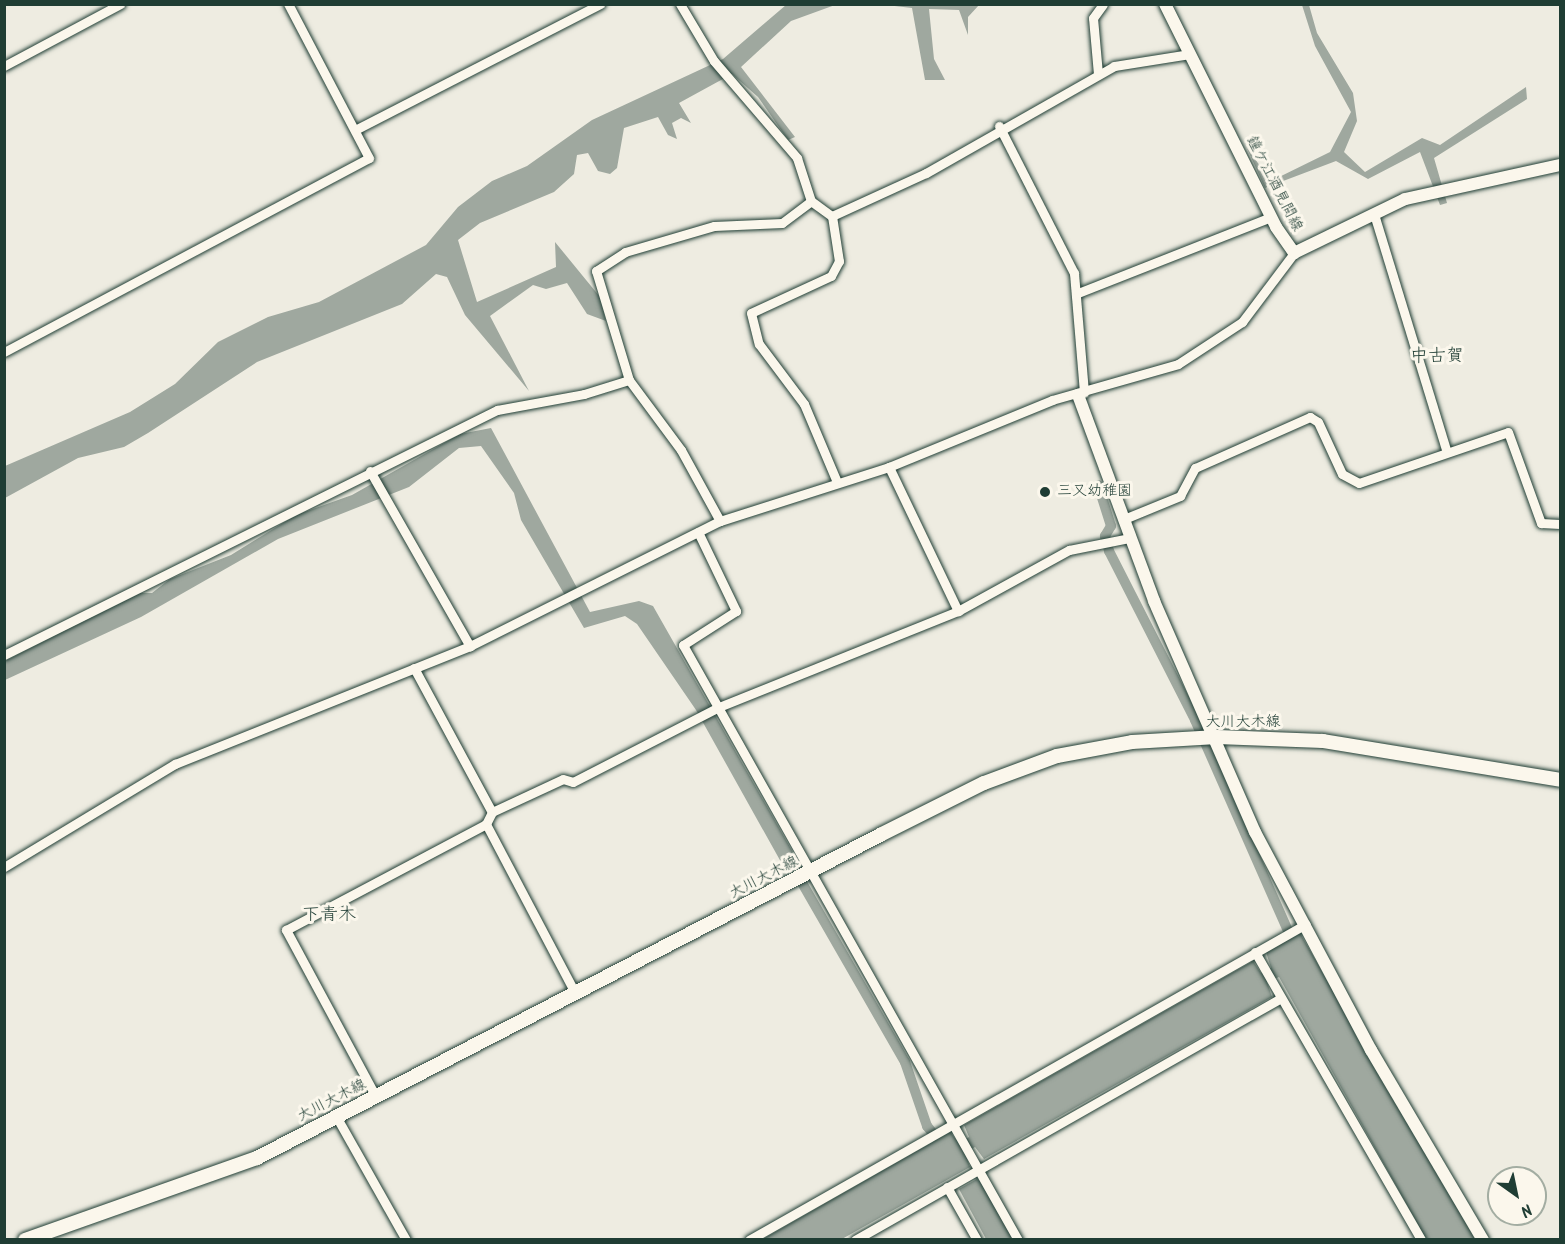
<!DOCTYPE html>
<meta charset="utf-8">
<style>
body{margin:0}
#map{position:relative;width:1565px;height:1244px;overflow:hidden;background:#eeece1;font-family:Kalam,"Klee One",sans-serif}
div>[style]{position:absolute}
.water>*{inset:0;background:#9fa89f}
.canal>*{height:10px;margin:-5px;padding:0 5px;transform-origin:5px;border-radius:5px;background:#9fa89f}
.roads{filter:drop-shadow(0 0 2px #1f3d34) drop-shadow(0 0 2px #1f3d34)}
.street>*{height:9px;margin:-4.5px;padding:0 4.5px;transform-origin:4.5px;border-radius:4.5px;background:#fbf7ec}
.secondary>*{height:12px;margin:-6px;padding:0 6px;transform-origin:6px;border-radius:6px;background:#fbf7ec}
.primary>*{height:14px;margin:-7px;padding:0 7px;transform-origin:7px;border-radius:7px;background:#fbf7ec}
.dots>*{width:16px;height:16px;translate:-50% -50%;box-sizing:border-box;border:3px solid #fbf7ec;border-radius:50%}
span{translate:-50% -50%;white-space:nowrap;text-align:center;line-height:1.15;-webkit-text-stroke:6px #fbf7ec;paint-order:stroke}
.street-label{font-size:15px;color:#1f3d34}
.poi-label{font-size:15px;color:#1f3d34}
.left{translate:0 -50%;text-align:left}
.quarter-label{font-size:18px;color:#1f3d34}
.frame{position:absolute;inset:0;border:6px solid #1f3d34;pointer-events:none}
.north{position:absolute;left:1487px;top:1166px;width:60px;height:60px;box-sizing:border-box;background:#fbf7ec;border:2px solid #a3ada2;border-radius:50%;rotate:147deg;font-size:16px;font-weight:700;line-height:24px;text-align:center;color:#1f3d34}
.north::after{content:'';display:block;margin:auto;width:21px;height:27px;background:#1f3d34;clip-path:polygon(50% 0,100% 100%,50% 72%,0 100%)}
</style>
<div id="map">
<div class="water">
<div style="clip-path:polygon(786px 5px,835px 5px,791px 21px,741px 67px,795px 137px,788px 140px,758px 97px,732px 74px,679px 103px,691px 123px,681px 118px,672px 123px,677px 139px,668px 135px,658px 117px,624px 128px,617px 168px,610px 174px,598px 171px,588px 153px,577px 155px,574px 174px,554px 192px,480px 223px,458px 240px,477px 302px,556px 267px,555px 242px,600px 297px,606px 321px,587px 314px,567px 283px,546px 289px,533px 285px,490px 316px,529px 391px,465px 315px,447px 277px,436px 274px,402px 304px,257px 362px,148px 433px,124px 447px,78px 458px,5px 498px,5px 466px,130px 412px,175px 384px,218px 342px,268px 317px,319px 302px,426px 245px,458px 207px,492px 181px,527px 166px,592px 120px,723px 59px)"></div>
<div style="clip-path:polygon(886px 5px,979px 5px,968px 17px,968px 35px,959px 10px,929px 9px,934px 59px,945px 80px,925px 80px,912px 8px)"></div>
<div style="clip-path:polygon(1302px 5px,1309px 5px,1317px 33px,1353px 93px,1357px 121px,1344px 152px,1365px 172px,1422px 138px,1440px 145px,1526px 87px,1527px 99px,1434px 158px,1447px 203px,1440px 205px,1420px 152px,1368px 179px,1336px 161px,1265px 188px,1247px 148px,1271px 181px,1330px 152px,1351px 112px,1315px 46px)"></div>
<div style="clip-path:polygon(491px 428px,590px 612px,639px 601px,653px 606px,799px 863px,786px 871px,696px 710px,637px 624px,625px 616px,584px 628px,521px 520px,514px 493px,481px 446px,459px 448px,409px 487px,278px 539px,141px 617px,5px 680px,5px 661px,138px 593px,152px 593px,170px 579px,231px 555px,296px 515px,352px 495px,460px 434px)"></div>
<div style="clip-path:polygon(1300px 933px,1475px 1239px,1426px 1239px,1279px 977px,1267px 982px,1272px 997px,984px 1159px,975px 1147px,965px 1153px,970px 1167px,842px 1239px,761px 1240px,950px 1132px,959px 1143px,969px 1137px,964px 1125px,1253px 961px,1261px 973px,1271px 968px,1266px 952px)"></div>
<div style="clip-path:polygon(977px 1179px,980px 1181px,1013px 1239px,986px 1239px,959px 1189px)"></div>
</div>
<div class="canal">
<div style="left:1098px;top:485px;width:43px;rotate:72.4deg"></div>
<div style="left:1111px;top:526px;width:12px;rotate:121deg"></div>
<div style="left:1105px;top:536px;width:16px;rotate:75deg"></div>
<div style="left:1109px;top:551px;width:190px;rotate:63deg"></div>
<div style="left:1195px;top:720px;width:243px;rotate:66.2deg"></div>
<div style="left:786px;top:855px;width:239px;rotate:60.1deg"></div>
<div style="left:905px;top:1062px;width:68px;rotate:71deg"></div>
<div style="left:927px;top:1126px;width:21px;rotate:51deg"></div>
</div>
<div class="roads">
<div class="street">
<div style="left:680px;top:4px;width:66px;rotate:59.2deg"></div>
<div style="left:714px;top:61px;width:128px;rotate:49.4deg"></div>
<div style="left:797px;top:158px;width:45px;rotate:72deg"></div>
<div style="left:811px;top:201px;width:26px;rotate:36deg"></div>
<div style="left:832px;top:216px;width:46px;rotate:81.2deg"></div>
<div style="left:839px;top:261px;width:17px;rotate:118deg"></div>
<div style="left:831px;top:276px;width:88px;rotate:155.2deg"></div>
<div style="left:751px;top:313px;width:32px;rotate:76deg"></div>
<div style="left:759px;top:344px;width:75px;rotate:53.1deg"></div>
<div style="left:804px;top:404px;width:85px;rotate:67.1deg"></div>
<div style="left:4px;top:66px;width:132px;rotate:-28.1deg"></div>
<div style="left:1098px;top:74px;width:56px;rotate:-95.1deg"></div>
<div style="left:1093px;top:18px;width:17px;rotate:-54deg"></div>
<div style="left:999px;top:126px;width:165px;rotate:63deg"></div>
<div style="left:1074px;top:273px;width:120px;rotate:85.2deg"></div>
<div style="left:355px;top:130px;width:276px;rotate:-27.2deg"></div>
<div style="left:1374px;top:214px;width:247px;rotate:73deg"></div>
<div style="left:832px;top:216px;width:103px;rotate:-24.6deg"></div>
<div style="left:926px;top:173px;width:216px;rotate:-29.6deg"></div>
<div style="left:1114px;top:66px;width:77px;rotate:-9deg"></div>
<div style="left:1078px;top:293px;width:207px;rotate:-21.5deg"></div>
<div style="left:4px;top:352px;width:413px;rotate:-28deg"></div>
<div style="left:369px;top:158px;width:174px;rotate:-117.7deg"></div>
<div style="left:889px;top:467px;width:160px;rotate:64.4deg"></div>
<div style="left:370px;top:471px;width:202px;rotate:60.3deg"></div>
<div style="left:1124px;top:519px;width:61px;rotate:-22.3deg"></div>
<div style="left:1180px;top:496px;width:32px;rotate:-62deg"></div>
<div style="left:1195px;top:468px;width:126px;rotate:-23.9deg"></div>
<div style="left:1310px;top:417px;width:9px;rotate:32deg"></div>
<div style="left:1318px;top:422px;width:57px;rotate:65.2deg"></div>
<div style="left:1342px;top:474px;width:19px;rotate:28deg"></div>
<div style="left:1359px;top:483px;width:157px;rotate:-18.9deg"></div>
<div style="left:1508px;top:432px;width:97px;rotate:70.1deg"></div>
<div style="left:1541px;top:523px;width:19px;rotate:3deg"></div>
<div style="left:720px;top:521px;width:81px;rotate:-118.8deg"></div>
<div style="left:681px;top:450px;width:87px;rotate:-126.6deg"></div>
<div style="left:629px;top:380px;width:114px;rotate:-106.8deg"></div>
<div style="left:596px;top:271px;width:35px;rotate:-33deg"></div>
<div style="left:625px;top:252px;width:93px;rotate:-16.3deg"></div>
<div style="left:714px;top:226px;width:68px;rotate:-2.5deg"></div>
<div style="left:782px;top:223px;width:36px;rotate:-37deg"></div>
<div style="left:698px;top:532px;width:88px;rotate:64.3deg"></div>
<div style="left:736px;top:611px;width:63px;rotate:147.3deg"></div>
<div style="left:683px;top:645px;width:683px;rotate:60.62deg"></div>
<div style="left:4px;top:655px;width:551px;rotate:-26.43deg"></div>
<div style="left:497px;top:410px;width:88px;rotate:-10.4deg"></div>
<div style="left:584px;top:394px;width:47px;rotate:-17.3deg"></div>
<div style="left:414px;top:668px;width:164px;rotate:61.6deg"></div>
<div style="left:492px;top:812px;width:78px;rotate:-24.9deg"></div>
<div style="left:563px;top:779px;width:10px;rotate:17deg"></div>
<div style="left:573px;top:782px;width:164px;rotate:-27.2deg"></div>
<div style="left:719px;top:707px;width:258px;rotate:-21.9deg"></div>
<div style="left:958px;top:611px;width:127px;rotate:-28.8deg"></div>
<div style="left:1069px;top:550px;width:61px;rotate:-11.3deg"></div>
<div style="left:486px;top:824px;width:191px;rotate:62.2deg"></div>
<div style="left:4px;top:867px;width:200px;rotate:-31.1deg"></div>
<div style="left:175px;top:764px;width:318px;rotate:-21.8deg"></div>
<div style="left:470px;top:646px;width:280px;rotate:-26.6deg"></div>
<div style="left:720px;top:521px;width:177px;rotate:-17.7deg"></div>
<div style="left:889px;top:467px;width:176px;rotate:-22.3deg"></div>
<div style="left:1052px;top:400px;width:131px;rotate:-15.9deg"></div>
<div style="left:1178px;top:364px;width:77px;rotate:-33.3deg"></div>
<div style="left:1242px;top:322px;width:86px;rotate:-53deg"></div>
<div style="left:1255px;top:952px;width:332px;rotate:60deg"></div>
<div style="left:376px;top:1097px;width:190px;rotate:-118.3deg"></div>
<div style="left:286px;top:930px;width:226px;rotate:-27.9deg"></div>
<div style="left:486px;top:824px;width:13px;rotate:-63deg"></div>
<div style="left:337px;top:1118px;width:140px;rotate:60.5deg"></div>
<div style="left:947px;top:1187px;width:61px;rotate:60.5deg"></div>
<div style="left:749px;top:1240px;width:640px;rotate:-29.57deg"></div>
<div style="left:855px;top:1240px;width:490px;rotate:-29.6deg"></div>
</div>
<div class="secondary">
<div style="left:1165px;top:4px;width:249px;rotate:63.5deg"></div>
<div style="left:1276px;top:227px;width:32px;rotate:55deg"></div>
<div style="left:1294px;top:253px;width:123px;rotate:-25.9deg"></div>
<div style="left:1405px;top:199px;width:159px;rotate:-12.4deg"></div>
<div style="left:1078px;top:395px;width:220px;rotate:69.7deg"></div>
<div style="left:1154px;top:601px;width:252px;rotate:66.4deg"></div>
<div style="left:1255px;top:832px;width:247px;rotate:62deg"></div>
<div style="left:1371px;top:1050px;width:221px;rotate:59.5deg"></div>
</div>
<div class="primary">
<div style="left:25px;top:1240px;width:246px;rotate:-19.5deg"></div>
<div style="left:257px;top:1158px;width:702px;rotate:-27.4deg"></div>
<div style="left:880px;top:835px;width:116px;rotate:-26.6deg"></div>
<div style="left:984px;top:783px;width:78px;rotate:-20.3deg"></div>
<div style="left:1057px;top:756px;width:76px;rotate:-10.6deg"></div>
<div style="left:1132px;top:742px;width:85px;rotate:-3.4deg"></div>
<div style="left:1217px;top:737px;width:106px;rotate:2.2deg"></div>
<div style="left:1323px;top:741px;width:240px;rotate:9.3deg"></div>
</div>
</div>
<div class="dots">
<div style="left:1045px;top:492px;background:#1f3d34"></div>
</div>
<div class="street-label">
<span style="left:1274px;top:184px;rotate:63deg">鐘ケ江酒見間線</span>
<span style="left:1243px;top:723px">大川大木線</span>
<span style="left:764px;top:878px;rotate:-27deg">大川大木線</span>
<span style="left:332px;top:1101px;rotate:-27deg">大川大木線</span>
</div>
<div class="poi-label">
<span class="left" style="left:1057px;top:492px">三又幼稚園</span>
</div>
<div class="quarter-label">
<span style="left:1437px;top:357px">中古賀</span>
<span style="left:329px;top:916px">下青木</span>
</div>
<div class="frame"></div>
<div class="north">N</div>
</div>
